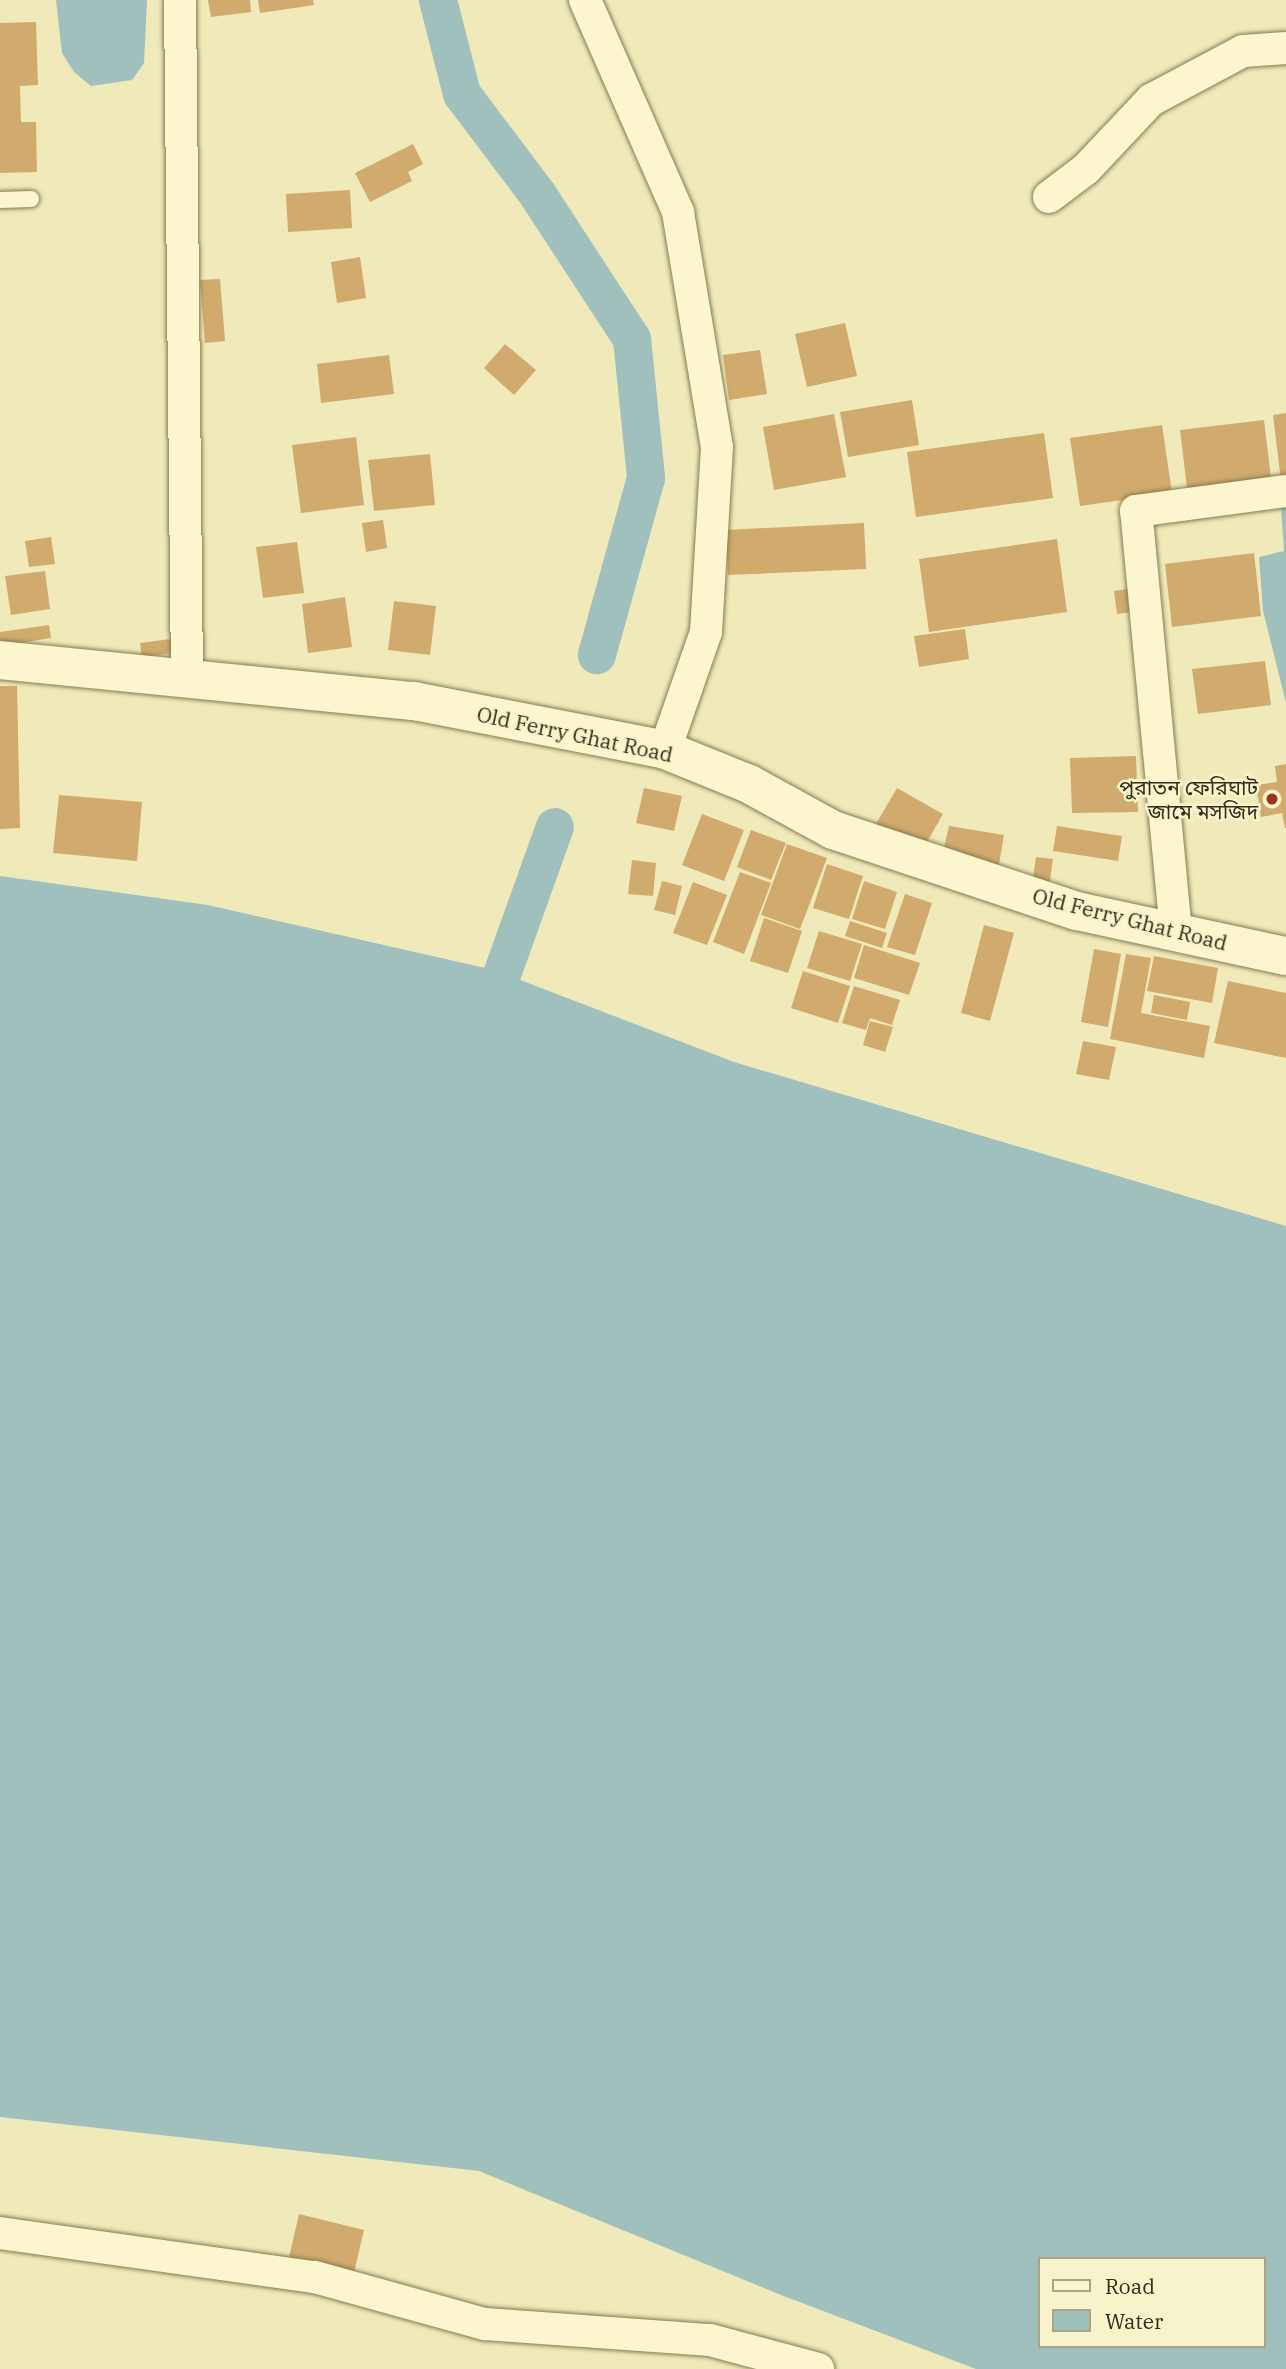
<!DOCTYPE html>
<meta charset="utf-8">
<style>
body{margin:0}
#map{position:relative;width:1286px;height:2369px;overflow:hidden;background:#f0eaba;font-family:"IBM Plex Serif","Noto Sans Bengali",serif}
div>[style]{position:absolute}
.water>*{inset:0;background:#9fc0bd}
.canal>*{height:38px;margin:-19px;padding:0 19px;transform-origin:19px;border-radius:19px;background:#9fc0bd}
.building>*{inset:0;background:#d1aa6d}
.roads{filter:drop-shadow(0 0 2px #887954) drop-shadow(0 0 2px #887954)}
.service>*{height:16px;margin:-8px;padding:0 8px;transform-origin:8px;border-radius:8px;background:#fbf6cd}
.minor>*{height:32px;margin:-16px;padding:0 16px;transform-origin:16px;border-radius:16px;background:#fbf6cd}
.tertiary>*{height:38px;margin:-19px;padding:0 19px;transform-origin:19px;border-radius:19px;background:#fbf6cd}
.dots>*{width:19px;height:19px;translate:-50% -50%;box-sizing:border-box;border:4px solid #f7f3ca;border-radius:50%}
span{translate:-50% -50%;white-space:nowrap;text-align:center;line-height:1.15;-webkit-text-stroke:5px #f7f3ca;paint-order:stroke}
.street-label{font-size:21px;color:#362c1a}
.poi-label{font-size:21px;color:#362c1a}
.right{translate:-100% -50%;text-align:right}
.legend{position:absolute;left:1038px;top:2257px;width:228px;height:91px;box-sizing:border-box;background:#f7f3ca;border:2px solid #aaa384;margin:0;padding:9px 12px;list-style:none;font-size:21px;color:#362c1a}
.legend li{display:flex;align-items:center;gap:14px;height:35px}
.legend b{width:35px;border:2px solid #aaa384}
</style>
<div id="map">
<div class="water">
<div style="clip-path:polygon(56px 0,147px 0,144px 63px,132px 80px,91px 86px,74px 72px,62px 53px)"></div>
<div style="clip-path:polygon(1286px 507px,1286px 703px,1263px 611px,1259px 557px,1284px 551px,1281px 508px)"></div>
<div style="clip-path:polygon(evenodd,0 876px,208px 905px,494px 970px,734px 1062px,1286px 1226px,1286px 2369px,976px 2369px,781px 2295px,479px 2171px,0 2117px,0 876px,1039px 2259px,1263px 2259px,1263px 2346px,1039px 2346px,1039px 2259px)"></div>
</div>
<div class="canal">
<div style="left:438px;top:0;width:97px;rotate:75.7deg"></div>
<div style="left:462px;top:94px;width:126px;rotate:53deg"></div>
<div style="left:538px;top:195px;width:172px;rotate:56.9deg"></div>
<div style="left:632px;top:339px;width:140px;rotate:84.2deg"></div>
<div style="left:646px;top:478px;width:184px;rotate:105.5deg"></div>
<div style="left:485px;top:1022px;width:207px;rotate:-70.3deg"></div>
</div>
<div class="building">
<div style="clip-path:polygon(208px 0,250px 0,251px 12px,211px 17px)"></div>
<div style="clip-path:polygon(258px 0,313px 0,314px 5px,260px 13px)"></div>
<div style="clip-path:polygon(36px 22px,38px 85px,20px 86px,21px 122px,36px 122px,37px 172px,0 173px,0 23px)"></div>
<div style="clip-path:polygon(413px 144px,423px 164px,408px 172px,412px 181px,370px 202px,355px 173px)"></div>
<div style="clip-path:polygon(350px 190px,352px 228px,288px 232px,286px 194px)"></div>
<div style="clip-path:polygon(360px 257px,366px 298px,337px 303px,331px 262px)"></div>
<div style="clip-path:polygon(220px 279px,225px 341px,205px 343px,200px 280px)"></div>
<div style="clip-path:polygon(845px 323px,857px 376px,807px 387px,795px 334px)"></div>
<div style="clip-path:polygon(505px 344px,536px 370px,514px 395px,484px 368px)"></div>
<div style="clip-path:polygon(760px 350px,767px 394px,729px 400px,723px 355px)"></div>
<div style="clip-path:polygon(389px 355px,394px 394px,321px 403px,317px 364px)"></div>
<div style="clip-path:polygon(912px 400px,919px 445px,848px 457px,840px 412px)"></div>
<div style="clip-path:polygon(1286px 413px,1286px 480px,1281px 481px,1273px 415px)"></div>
<div style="clip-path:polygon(834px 414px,846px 477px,774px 490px,763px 427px)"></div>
<div style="clip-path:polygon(1264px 420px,1271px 478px,1187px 488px,1180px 430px)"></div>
<div style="clip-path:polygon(1162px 425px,1172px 493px,1080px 506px,1070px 438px)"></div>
<div style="clip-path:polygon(1044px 433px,1053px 498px,916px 517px,907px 452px)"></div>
<div style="clip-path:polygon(356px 437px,364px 505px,301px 513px,292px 445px)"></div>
<div style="clip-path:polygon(430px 454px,435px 505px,374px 511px,368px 460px)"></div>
<div style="clip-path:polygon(383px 520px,387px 548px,366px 552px,362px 523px)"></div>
<div style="clip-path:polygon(864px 523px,866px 569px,728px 575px,726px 530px)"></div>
<div style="clip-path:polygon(51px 537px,55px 564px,29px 567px,25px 541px)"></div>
<div style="clip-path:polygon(1057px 539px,1067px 612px,929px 632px,919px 559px)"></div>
<div style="clip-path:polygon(297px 542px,304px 593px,263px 598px,256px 547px)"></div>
<div style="clip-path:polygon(1254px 553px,1261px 616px,1172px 627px,1165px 564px)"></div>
<div style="clip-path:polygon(45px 571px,50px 609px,11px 615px,5px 576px)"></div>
<div style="clip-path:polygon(1153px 585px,1156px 609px,1117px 614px,1114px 591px)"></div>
<div style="clip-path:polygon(345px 597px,352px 647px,308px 653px,302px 604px)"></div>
<div style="clip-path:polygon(394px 601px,436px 606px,430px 655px,388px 650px)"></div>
<div style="clip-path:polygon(49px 625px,51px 638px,0 646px,0 632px)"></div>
<div style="clip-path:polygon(965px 629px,969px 659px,919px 667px,914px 636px)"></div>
<div style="clip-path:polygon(171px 639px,173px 653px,142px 657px,140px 643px)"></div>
<div style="clip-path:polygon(1265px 661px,1271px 705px,1198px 714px,1192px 669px)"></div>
<div style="clip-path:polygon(0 686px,17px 686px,20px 828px,0 829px)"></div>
<div style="clip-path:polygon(1136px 756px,1138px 812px,1072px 813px,1070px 758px)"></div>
<div style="clip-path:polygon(1286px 764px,1286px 828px,1285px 828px,1282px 813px,1261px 817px,1256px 785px,1277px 782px,1275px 766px)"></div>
<div style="clip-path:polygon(644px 788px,682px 796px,674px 831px,636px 823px)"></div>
<div style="clip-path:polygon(897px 788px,943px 814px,919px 856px,873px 829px)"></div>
<div style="clip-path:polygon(59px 795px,142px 802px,137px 861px,53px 853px)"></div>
<div style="clip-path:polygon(702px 814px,744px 830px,724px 881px,682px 865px)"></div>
<div style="clip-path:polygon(949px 826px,1004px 835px,997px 876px,940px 865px)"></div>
<div style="clip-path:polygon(1057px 826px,1122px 836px,1118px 861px,1053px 851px)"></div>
<div style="clip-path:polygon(751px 830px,786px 843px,771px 880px,737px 867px)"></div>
<div style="clip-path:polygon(787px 844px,827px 858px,800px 929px,761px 915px)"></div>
<div style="clip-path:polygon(1036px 857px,1053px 859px,1049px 888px,1032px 885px)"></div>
<div style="clip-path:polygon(632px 860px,656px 863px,653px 896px,628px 894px)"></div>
<div style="clip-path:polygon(827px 864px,863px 876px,849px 919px,813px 908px)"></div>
<div style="clip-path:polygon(740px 872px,771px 883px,744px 954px,713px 942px)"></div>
<div style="clip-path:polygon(662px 881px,682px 886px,675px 915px,654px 910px)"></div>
<div style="clip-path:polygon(864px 881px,897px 892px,885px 929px,852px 919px)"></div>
<div style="clip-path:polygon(693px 882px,727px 895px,707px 945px,673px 933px)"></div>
<div style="clip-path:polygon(905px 894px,932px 903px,915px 955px,887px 947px)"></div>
<div style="clip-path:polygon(764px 918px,802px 931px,788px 973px,750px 961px)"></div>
<div style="clip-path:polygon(850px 921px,887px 933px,882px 948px,845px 936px)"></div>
<div style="clip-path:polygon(984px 925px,1014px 933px,990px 1021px,961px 1013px)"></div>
<div style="clip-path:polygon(819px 931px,862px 944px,850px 981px,807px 968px)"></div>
<div style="clip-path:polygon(864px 945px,920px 963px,909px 995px,854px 978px)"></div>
<div style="clip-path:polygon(1094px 949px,1121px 954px,1108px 1027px,1081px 1022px)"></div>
<div style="clip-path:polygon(1126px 954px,1151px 958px,1141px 1013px,1210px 1026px,1204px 1058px,1110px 1039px)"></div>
<div style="clip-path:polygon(1154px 956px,1218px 968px,1212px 1003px,1147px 991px)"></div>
<div style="clip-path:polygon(803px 971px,850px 986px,838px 1023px,791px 1008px)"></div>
<div style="clip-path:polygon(1228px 981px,1286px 993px,1286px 1058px,1214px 1043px)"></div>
<div style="clip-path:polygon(854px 986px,900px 1000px,892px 1025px,870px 1018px,866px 1030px,842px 1023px)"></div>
<div style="clip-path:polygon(1154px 995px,1190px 1002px,1187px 1020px,1151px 1013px)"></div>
<div style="clip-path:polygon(870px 1021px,893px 1027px,885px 1052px,863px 1045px)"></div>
<div style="clip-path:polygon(1083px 1041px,1116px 1047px,1109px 1080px,1076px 1074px)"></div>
<div style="clip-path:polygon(299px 2214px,364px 2230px,353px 2277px,288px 2262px)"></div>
</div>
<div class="roads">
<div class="service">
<div style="left:0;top:200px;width:31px;rotate:-2deg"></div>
</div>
<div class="minor">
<div style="left:180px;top:0;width:678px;rotate:89.41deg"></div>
<div style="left:585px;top:0;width:232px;rotate:66.3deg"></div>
<div style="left:678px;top:212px;width:238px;rotate:80.6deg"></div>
<div style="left:717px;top:447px;width:185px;rotate:93.4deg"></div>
<div style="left:706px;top:632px;width:125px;rotate:109.2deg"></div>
<div style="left:1049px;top:197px;width:46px;rotate:-37.1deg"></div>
<div style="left:1086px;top:169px;width:95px;rotate:-46.7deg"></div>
<div style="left:1151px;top:100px;width:104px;rotate:-28deg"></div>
<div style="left:1243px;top:51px;width:43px;rotate:-4deg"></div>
<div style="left:1176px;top:932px;width:423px;rotate:-95.4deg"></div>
<div style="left:1136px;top:511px;width:151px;rotate:-7.6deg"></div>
<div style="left:0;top:2233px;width:318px;rotate:8deg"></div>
<div style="left:315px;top:2277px;width:176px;rotate:15.5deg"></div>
<div style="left:485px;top:2324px;width:226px;rotate:4.1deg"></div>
<div style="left:710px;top:2340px;width:112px;rotate:15deg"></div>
</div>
<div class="tertiary">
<div style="left:0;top:660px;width:416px;rotate:5.7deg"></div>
<div style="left:414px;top:701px;width:256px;rotate:11deg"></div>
<div style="left:665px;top:750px;width:91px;rotate:22deg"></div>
<div style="left:749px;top:784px;width:96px;rotate:28.7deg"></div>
<div style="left:833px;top:830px;width:257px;rotate:18.4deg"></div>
<div style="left:1077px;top:911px;width:214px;rotate:12.2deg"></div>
</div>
</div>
<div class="dots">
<div style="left:1272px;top:799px;background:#9a3620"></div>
</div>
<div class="street-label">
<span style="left:575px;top:734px;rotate:12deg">Old Ferry Ghat Road</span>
<span style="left:1130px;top:919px;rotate:14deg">Old Ferry Ghat Road</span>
</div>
<div class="poi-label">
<span class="right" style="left:1258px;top:799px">পুরাতন ফেরিঘাট<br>জামে মসজিদ</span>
</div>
<ul class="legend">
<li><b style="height:9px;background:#fbf6cd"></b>Road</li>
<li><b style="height:19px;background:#9fc0bd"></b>Water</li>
</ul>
</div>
